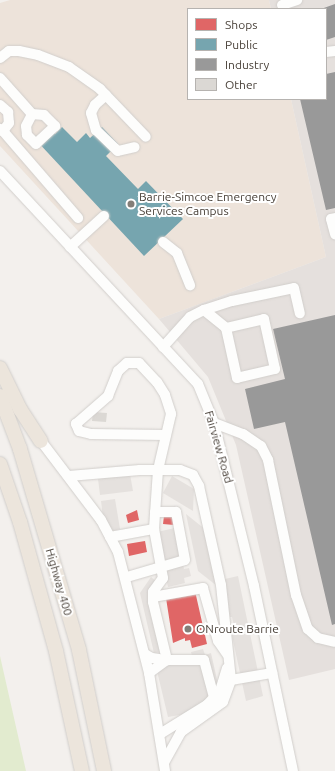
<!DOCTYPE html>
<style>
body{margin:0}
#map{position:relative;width:335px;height:771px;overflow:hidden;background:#f3f0ed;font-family:Ubuntu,sans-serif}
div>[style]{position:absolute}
.commercial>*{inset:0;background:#ede3da}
.industrial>*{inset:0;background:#e5e0dd}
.green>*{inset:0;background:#e2ebcf}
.parking>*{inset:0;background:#e5e1de}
.shops>*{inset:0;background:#e06666}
.public>*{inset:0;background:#76a5af}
.industry>*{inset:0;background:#999}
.building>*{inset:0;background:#dbd8d4}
.roads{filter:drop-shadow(0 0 1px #d1cecb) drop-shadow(0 0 1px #d1cecb)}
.minor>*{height:10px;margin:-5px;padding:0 5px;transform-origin:5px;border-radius:5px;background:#fdfdfc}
.highway>*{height:14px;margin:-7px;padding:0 7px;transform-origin:7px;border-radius:7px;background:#ece5dc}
.dots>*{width:11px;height:11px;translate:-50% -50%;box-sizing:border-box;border:2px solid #fff;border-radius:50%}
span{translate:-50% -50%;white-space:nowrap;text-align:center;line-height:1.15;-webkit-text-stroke:4px #fff;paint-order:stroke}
.poi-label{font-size:12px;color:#494139}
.left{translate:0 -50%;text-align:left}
.street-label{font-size:12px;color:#494139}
.legend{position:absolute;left:187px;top:8px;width:140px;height:92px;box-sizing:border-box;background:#fff;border:1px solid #b6b3b0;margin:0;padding:5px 7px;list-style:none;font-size:12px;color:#494139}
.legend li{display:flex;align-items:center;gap:8px;height:20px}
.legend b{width:20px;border:1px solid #b6b3b0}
</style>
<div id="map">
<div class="commercial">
<div style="clip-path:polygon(10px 0,269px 0,271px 9px,188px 9px,188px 99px,291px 99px,326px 257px,159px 319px,0 146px,0 3px)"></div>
</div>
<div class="industrial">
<div style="clip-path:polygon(269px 0,335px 0,335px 669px,289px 680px,236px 445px,208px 377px,159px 319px,326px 257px,291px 99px,326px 99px,326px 9px,271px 9px)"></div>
</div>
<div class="green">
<div style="clip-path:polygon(0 656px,26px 771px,0 771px)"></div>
</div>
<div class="parking">
<div style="clip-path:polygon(130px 474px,133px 491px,100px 495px,98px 479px)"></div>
<div style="clip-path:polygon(172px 476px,194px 489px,193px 511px,163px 493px)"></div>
<div style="clip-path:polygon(115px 499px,120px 529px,112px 531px,103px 517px,101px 501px)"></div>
<div style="clip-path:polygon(186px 514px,206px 530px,217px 586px,198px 571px)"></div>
<div style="clip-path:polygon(175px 528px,181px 559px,163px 563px,157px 532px)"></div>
<div style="clip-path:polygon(183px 565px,184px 569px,189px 568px,191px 576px,184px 578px,185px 583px,168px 587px,164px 569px)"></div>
<div style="clip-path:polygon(238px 576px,263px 696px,246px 701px,231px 631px,235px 630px,232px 617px,228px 617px,225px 579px)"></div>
<div style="clip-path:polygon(151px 577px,157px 582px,149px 594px,162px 652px,154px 653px,140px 593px)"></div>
<div style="clip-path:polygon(203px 649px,205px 655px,211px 653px,218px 684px,214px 685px,215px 690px,203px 702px,185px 714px,168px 717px,157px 671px,162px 669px,162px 666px,192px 656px,191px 652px)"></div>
</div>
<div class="shops">
<div style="clip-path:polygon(137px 510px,139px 520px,128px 523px,126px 515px)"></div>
<div style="clip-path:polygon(164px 516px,175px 516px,174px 525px,163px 524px)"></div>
<div style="clip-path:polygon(145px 541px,147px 552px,129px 556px,127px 544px)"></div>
<div style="clip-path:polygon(195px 591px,207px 644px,192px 648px,190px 640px,185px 641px,185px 638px,173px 643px,166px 598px)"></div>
</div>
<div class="public">
<div style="clip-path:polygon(48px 126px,55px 134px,62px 127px,77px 142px,86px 133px,90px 138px,102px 127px,118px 144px,106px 156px,138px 189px,146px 181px,183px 219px,144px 256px,35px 139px)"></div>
</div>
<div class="industry">
<div style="clip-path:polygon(335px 4px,335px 37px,326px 40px,326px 9px,321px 9px)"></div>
<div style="clip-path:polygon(335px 72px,335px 208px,326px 210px,300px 99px,326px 99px,326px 74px)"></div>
<div style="clip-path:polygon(335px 315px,335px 624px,332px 625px,285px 422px,254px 429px,245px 389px,285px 379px,273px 329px)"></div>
</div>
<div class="building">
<div style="clip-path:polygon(93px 412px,107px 413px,106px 422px,92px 421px)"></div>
</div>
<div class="roads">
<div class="minor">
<div style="left:282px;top:5px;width:16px;rotate:-18deg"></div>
<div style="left:326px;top:52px;width:9px;rotate:-6deg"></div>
<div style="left:0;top:58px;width:11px;rotate:-38deg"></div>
<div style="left:9px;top:51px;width:10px"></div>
<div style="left:19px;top:51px;width:19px;rotate:12deg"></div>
<div style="left:38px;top:55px;width:33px;rotate:21deg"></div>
<div style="left:69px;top:67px;width:38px;rotate:35deg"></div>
<div style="left:100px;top:89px;width:66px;rotate:46.2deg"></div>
<div style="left:0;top:78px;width:48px;rotate:48.4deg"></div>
<div style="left:32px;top:114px;width:12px;rotate:5deg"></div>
<div style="left:44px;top:115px;width:16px;rotate:45deg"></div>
<div style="left:55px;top:126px;width:26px;rotate:137deg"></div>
<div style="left:36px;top:144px;width:13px;rotate:-135deg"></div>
<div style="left:27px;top:135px;width:9px;rotate:-96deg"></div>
<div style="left:26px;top:126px;width:13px;rotate:-63deg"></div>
<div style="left:106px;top:95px;width:15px;rotate:138deg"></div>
<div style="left:95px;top:105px;width:9px;rotate:117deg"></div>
<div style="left:91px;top:113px;width:18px;rotate:74deg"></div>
<div style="left:96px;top:130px;width:30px;rotate:44deg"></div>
<div style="left:118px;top:151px;width:17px;rotate:-13deg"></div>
<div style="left:0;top:105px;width:11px;rotate:41deg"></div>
<div style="left:8px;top:112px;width:11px;rotate:85deg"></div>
<div style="left:9px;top:123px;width:10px;rotate:127deg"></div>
<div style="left:3px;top:131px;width:4px;rotate:-146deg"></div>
<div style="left:3px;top:131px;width:115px;rotate:49.2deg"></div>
<div style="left:0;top:171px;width:291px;rotate:47.1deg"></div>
<div style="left:198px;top:384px;width:42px;rotate:67.7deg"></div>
<div style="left:214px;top:423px;width:168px;rotate:76.2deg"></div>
<div style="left:254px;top:586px;width:189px;rotate:78.1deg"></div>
<div style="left:335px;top:218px;width:4px;rotate:166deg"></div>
<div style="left:331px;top:219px;width:16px;rotate:75deg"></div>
<div style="left:163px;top:242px;width:18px;rotate:38deg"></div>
<div style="left:177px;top:253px;width:35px;rotate:68deg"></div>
<div style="left:70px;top:247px;width:46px;rotate:-42.4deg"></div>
<div style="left:204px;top:310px;width:28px;rotate:39deg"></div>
<div style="left:226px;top:328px;width:39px;rotate:-13deg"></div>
<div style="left:264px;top:319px;width:51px;rotate:77.6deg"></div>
<div style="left:275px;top:369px;width:39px;rotate:167deg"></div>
<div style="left:237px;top:378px;width:51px;rotate:-102.4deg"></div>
<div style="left:163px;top:347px;width:40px;rotate:-48deg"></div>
<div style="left:190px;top:317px;width:16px;rotate:-27deg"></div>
<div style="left:204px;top:310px;width:29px;rotate:-18deg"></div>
<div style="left:232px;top:301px;width:63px;rotate:-11.8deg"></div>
<div style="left:294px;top:288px;width:26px;rotate:77deg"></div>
<div style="left:214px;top:423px;width:31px;rotate:21deg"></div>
<div style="left:243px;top:434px;width:22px;rotate:34deg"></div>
<div style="left:261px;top:446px;width:16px;rotate:63deg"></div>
<div style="left:268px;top:460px;width:138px;rotate:78.3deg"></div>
<div style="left:296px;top:595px;width:36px;rotate:71deg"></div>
<div style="left:308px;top:629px;width:13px;rotate:42deg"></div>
<div style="left:318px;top:638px;width:17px;rotate:13deg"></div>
<div style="left:166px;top:435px;width:75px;rotate:-179.2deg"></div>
<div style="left:91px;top:434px;width:12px;rotate:-166deg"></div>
<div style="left:79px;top:431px;width:8px;rotate:-113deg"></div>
<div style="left:76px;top:424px;width:43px;rotate:-41.2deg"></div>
<div style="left:108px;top:396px;width:27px;rotate:-68deg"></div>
<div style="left:118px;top:371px;width:12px;rotate:-42deg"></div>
<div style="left:127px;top:363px;width:12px"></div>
<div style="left:139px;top:363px;width:26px;rotate:47deg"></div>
<div style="left:157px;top:382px;width:15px;rotate:58deg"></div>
<div style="left:165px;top:395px;width:20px;rotate:72deg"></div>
<div style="left:171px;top:414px;width:57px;rotate:103.1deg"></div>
<div style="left:158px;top:470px;width:59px;rotate:93.9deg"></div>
<div style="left:154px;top:529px;width:50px;rotate:79.6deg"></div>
<div style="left:163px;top:578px;width:17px;rotate:126deg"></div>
<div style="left:153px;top:592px;width:10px;rotate:90deg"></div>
<div style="left:153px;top:602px;width:60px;rotate:76.4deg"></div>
<div style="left:167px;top:660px;width:37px"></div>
<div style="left:204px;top:660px;width:39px;rotate:75deg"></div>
<div style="left:41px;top:441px;width:99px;rotate:52.8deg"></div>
<div style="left:101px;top:520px;width:36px;rotate:62deg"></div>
<div style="left:118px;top:552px;width:125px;rotate:75.6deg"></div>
<div style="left:149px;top:673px;width:99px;rotate:80.7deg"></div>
<div style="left:69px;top:476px;width:71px;rotate:-4.8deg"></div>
<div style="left:140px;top:470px;width:40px"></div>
<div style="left:180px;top:470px;width:14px;rotate:21deg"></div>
<div style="left:193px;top:475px;width:13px;rotate:61deg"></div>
<div style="left:199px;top:486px;width:101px;rotate:77.5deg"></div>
<div style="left:221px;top:585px;width:96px;rotate:84deg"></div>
<div style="left:231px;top:680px;width:23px;rotate:110deg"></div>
<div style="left:223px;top:702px;width:52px;rotate:144.5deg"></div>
<div style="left:181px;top:732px;width:35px;rotate:119deg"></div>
<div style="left:110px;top:537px;width:45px;rotate:-10.3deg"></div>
<div style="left:127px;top:577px;width:60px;rotate:-16.3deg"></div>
<div style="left:185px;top:560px;width:49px;rotate:-100.6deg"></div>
<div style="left:176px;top:512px;width:21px;rotate:180deg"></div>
<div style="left:153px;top:597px;width:51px;rotate:-10.2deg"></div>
<div style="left:203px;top:588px;width:55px;rotate:74.2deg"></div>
<div style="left:218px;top:641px;width:16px;rotate:55deg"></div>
<div style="left:145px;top:654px;width:8px;rotate:30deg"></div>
<div style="left:152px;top:658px;width:15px;rotate:8deg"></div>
<div style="left:149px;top:673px;width:22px;rotate:-36deg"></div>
<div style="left:231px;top:680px;width:42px;rotate:-9.7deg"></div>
<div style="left:160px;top:734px;width:55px;rotate:-31.7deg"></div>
<div style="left:207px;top:705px;width:19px;rotate:-47deg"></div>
<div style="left:220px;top:691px;width:24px;rotate:-73deg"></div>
</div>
<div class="highway">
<div style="left:0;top:368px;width:46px;rotate:64deg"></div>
<div style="left:20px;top:409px;width:38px;rotate:57deg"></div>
<div style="left:0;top:396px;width:57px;rotate:69.3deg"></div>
<div style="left:20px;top:449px;width:209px;rotate:73.6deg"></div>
<div style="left:79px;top:650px;width:124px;rotate:78.3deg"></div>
<div style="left:0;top:464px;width:61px;rotate:71deg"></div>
<div style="left:20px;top:522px;width:134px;rotate:74.4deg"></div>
<div style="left:56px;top:651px;width:123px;rotate:77.8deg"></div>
</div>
</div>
<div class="dots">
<div style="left:131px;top:204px;background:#847e78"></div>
<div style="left:188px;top:629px;background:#847e78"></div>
</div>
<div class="poi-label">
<span class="left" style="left:139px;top:204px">Barrie-Simcoe Emergency<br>Services Campus</span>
<span class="left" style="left:196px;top:629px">ONroute Barrie</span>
</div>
<div class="street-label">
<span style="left:219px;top:447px;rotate:74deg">Fairview Road</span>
<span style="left:59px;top:582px;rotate:74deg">Highway 400</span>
</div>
<ul class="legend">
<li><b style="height:11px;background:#e06666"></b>Shops</li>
<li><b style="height:11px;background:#76a5af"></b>Public</li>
<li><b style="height:11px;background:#999"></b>Industry</li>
<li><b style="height:11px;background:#dbd8d4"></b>Other</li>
</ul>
</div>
